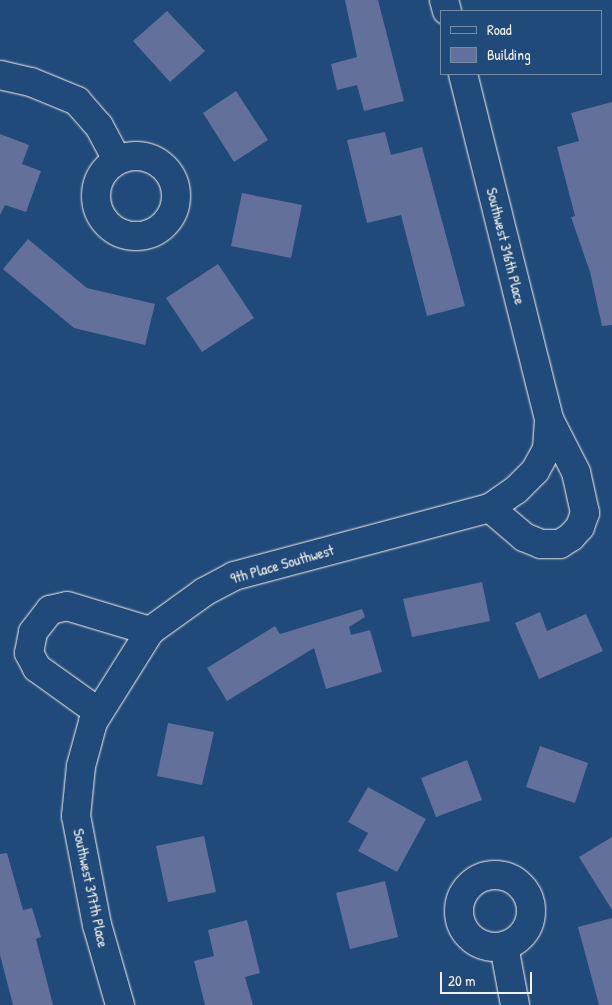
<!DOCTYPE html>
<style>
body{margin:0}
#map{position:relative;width:612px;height:1005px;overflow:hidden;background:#1f4a7a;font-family:"Patrick Hand",sans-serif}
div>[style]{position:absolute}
.building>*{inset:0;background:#64709c}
.roads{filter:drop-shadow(0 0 1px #f4f1e8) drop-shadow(0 0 1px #f4f1e8)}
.minor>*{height:28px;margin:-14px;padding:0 14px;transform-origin:14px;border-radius:14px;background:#1f4a7a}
.minor>.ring{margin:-14px;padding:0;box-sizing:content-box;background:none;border:28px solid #1f4a7a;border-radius:50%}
span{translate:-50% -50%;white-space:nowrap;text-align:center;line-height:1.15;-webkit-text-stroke:4px #1f4a7a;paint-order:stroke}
.street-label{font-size:15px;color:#f4f1e8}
.legend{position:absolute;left:440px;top:10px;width:162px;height:65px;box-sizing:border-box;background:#1f4a7a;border:1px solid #748da6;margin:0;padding:6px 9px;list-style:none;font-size:15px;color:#f4f1e8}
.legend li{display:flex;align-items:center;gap:10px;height:25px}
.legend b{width:25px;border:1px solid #748da6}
.scale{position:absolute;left:440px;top:972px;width:92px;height:22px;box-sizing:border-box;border:2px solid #f4f1e8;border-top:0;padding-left:6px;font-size:15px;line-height:18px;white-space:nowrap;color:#f4f1e8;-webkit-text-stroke:4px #1f4a7a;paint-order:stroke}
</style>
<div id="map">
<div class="building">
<div style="clip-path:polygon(345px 0,378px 0,404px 101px,364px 111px,357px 85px,337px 90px,331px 64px,357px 57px)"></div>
<div style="clip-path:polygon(167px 11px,205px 51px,170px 82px,133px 41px)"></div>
<div style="clip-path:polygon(236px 91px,268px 140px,234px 162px,203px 113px)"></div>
<div style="clip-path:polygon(612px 102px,612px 325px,602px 326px,590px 272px,571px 217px,575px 216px,557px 147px,579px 141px,571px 113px)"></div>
<div style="clip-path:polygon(385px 132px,391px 155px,422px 147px,465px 306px,427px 316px,401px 215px,367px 223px,347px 140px)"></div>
<div style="clip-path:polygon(0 134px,29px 145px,22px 164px,41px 171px,26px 212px,5px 205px,0 215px)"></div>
<div style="clip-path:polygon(242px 193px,302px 205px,291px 258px,231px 246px)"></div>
<div style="clip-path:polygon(28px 239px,87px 288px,155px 304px,145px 345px,74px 328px,3px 269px)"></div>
<div style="clip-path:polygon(218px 264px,254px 318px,202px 352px,166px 298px)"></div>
<div style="clip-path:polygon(482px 582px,490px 621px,412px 637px,403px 599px)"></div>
<div style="clip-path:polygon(362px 609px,365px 617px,349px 627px,351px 635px,370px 630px,382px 672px,326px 689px,314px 648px,227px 701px,207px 668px,275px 626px,280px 634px)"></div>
<div style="clip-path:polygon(540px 612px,547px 631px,586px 614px,603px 651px,539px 679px,515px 623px)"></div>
<div style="clip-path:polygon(168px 723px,214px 732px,202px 785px,157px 776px)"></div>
<div style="clip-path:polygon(540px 746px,588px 763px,575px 803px,526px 787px)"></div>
<div style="clip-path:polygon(467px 760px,482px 800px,436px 817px,421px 778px)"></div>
<div style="clip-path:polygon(368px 787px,426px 819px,397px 872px,358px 851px,368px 833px,348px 822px)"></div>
<div style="clip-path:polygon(204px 836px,216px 892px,168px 902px,156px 846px)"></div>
<div style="clip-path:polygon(612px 837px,612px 910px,579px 857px)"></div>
<div style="clip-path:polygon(7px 853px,23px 910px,32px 908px,41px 937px,36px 939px,53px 1005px,13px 1005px,0 955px,0 854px)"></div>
<div style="clip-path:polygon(385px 881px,398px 937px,350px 949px,336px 893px)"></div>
<div style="clip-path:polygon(612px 918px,612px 1005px,599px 1005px,578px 927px)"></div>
<div style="clip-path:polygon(247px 920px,260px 973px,245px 977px,253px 1005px,205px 1005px,194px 961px,214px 956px,208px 930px)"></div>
</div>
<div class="roads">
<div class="minor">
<div style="left:444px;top:0;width:11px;rotate:75deg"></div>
<div style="left:463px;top:74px;width:356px;rotate:76deg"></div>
<div style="left:549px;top:419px;width:59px;rotate:63deg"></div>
<div style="left:576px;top:472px;width:42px;rotate:77.6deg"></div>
<div style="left:585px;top:513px;width:15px;rotate:110deg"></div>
<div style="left:580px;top:527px;width:13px;rotate:132deg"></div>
<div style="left:571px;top:537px;width:13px;rotate:148deg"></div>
<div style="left:560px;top:544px;width:19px;rotate:180deg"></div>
<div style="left:541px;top:544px;width:18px;rotate:-158deg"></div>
<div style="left:524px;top:537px;width:45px;rotate:-139.5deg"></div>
<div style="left:0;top:75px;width:32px;rotate:13deg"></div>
<div style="left:31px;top:82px;width:50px;rotate:22.4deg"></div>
<div style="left:77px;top:101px;width:33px;rotate:49deg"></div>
<div style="left:99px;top:126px;width:38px;rotate:62deg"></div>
<div class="ring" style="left:96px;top:156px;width:52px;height:52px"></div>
<div style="left:97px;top:711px;width:74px;rotate:-144.4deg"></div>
<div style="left:37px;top:668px;width:17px;rotate:-118deg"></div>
<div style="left:29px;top:653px;width:21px;rotate:-79deg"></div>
<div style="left:33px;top:632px;width:28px;rotate:-52deg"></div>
<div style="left:50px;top:610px;width:17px;rotate:-13deg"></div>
<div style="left:67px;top:606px;width:87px;rotate:16.8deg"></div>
<div class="ring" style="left:459px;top:875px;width:44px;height:44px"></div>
<div style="left:504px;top:946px;width:60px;rotate:79.4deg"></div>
<div style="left:120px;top:1005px;width:83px;rotate:-106deg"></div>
<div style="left:97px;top:925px;width:111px;rotate:-100.9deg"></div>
<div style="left:76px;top:816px;width:50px;rotate:-84.3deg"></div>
<div style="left:81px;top:766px;width:46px;rotate:-74.7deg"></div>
<div style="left:93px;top:722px;width:107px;rotate:-57.9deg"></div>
<div style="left:150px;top:631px;width:67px;rotate:-35.8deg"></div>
<div style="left:204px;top:592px;width:34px;rotate:-28deg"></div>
<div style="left:234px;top:576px;width:265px;rotate:-14.9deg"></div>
<div style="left:490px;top:508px;width:32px;rotate:-35deg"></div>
<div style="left:516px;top:490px;width:27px;rotate:-45deg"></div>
<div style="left:535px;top:471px;width:25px;rotate:-61deg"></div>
<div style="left:547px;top:449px;width:30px;rotate:-86deg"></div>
</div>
</div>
<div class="street-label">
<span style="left:506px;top:246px;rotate:76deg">Southwest 316th Place</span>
<span style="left:282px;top:564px;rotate:-16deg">9th Place Southwest</span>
<span style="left:91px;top:888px;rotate:78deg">Southwest 317th Place</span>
</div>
<ul class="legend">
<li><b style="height:6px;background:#1f4a7a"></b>Road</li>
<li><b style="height:14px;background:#64709c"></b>Building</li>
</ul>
<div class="scale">20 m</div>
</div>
